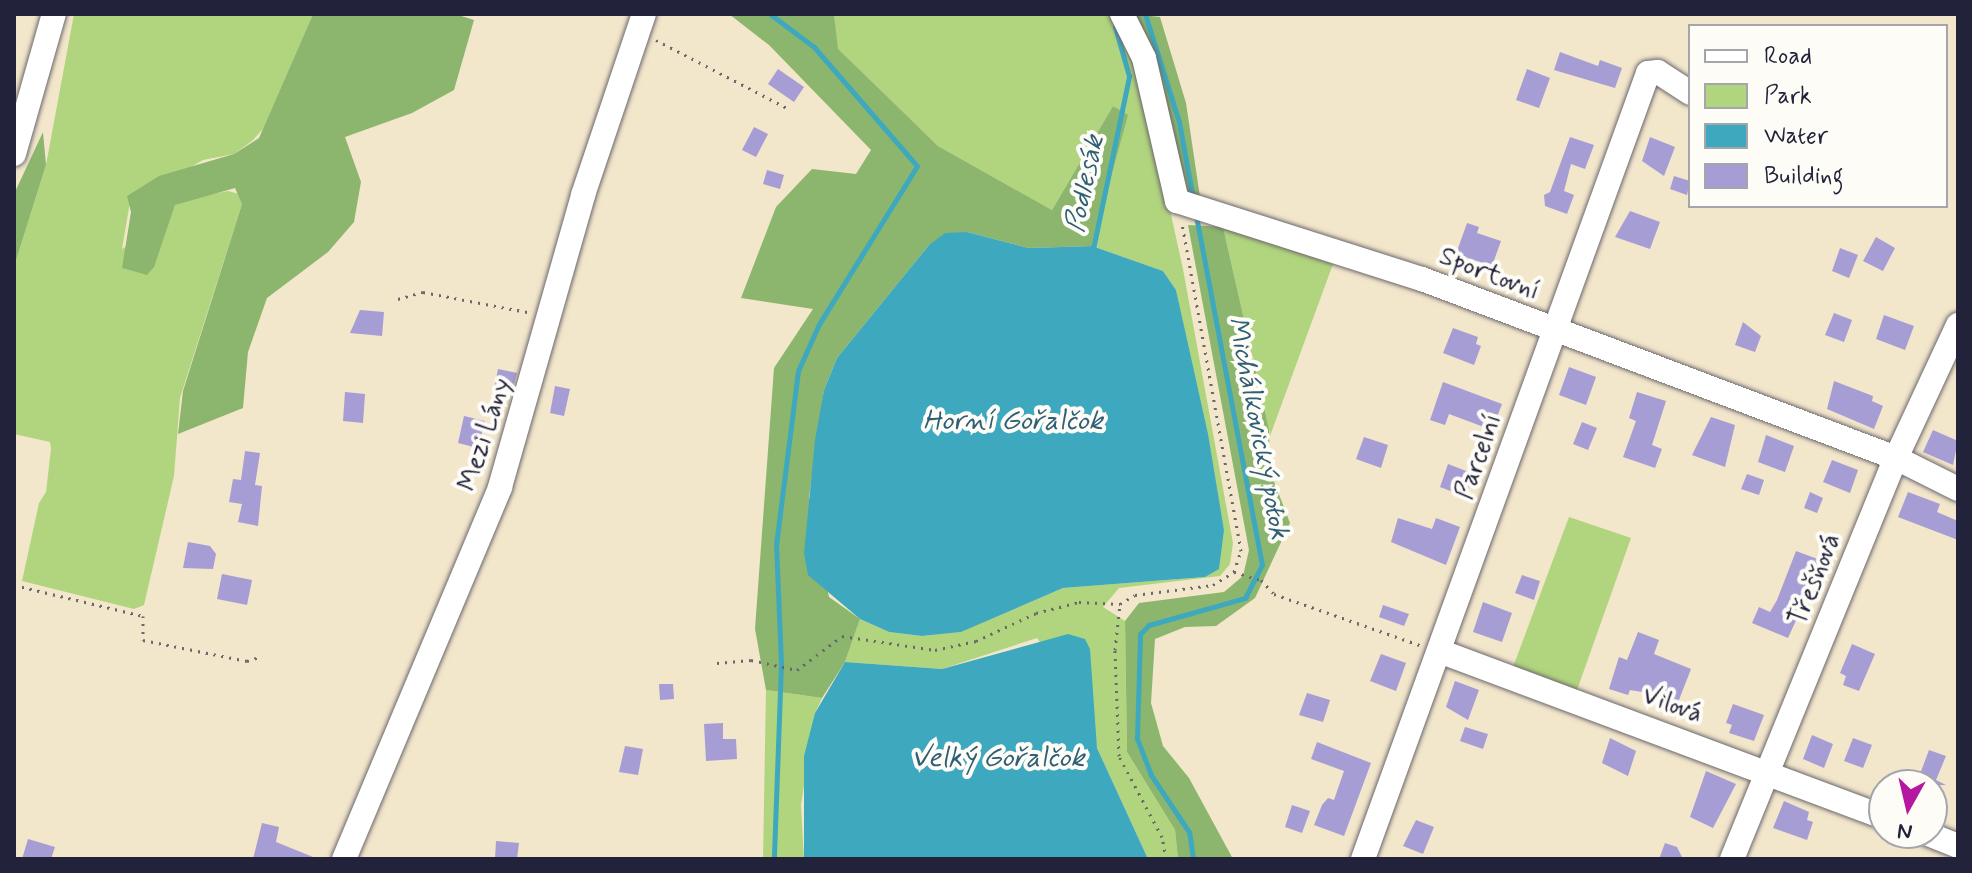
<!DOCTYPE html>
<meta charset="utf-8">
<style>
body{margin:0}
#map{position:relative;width:1972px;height:873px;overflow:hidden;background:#f2e6cb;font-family:Mynerve,sans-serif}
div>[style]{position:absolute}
.green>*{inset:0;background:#b1d57e}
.forest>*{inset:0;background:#8cb66d}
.water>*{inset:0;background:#3ea9be}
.stream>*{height:5px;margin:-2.5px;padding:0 2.5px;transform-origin:2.5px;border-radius:2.5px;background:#3ea9be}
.building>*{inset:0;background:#a79dd5}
.path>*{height:3px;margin-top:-1.5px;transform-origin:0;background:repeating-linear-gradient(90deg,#6b676d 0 2px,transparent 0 8px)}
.roads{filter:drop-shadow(0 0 2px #6b676d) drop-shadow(0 0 2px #6b676d)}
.minor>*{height:24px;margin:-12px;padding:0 12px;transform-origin:12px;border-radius:12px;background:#fff}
span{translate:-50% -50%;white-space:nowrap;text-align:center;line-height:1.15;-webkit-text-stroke:8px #fdfcf7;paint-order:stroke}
.street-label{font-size:26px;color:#22223b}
.water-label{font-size:28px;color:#2f5f76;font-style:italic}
.frame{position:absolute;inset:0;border:16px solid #22223b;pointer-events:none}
.legend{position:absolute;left:1688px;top:24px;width:260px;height:184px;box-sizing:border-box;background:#fdfcf7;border:2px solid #a5a5ac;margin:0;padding:10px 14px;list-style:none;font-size:24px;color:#22223b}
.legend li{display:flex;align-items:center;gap:16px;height:40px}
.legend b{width:40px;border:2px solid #a5a5ac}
.north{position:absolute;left:1868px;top:769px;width:80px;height:80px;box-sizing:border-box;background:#fdfcf7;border:2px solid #a5a5ac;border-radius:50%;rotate:188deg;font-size:22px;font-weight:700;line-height:32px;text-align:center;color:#22223b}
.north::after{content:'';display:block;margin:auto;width:28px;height:36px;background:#b5179e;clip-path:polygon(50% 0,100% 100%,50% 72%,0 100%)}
</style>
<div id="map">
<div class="green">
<div style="clip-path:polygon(74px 14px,313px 14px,263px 129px,252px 141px,234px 154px,203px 160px,130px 202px,122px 249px,168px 220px,175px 205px,191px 198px,228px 191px,239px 194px,242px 204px,180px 398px,174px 476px,144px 605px,134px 609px,22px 581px,39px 503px,46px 492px,51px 449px,50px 442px,14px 434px,14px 267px,46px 165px)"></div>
<div style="clip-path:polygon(834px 14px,1111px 14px,1140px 74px,1183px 269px,1233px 543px,1230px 564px,1220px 576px,1119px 588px,1103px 607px,1125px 621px,1127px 752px,1175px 830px,1178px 859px,1148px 859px,1097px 748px,1092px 714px,1037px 638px,942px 669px,845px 662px,860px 619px,889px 632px,922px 636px,960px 632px,1063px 588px,1205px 577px,1224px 530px,1176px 290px,1163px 271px,1092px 246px,1127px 115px,1113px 106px,1052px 210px,938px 146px,837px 49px)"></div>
<div style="clip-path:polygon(1223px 227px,1333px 264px,1270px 436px,1269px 429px)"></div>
<div style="clip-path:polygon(1569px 517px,1631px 538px,1577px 690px,1513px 667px)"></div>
<div style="clip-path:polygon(766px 690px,822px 698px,815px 713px,801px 805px,804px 859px,763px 859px)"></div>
</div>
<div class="forest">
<div style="clip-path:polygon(313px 14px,455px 14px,474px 20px,454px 90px,412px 113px,345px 137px,361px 182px,354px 222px,328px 252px,267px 298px,248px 352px,243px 408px,178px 434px,183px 391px,242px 204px,235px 188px,175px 205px,154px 267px,147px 275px,122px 268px,131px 212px,127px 196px,159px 176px,234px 154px,259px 138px)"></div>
<div style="clip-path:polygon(729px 14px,834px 14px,838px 49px,938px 146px,1052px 210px,1113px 106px,1128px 115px,1092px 246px,1029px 248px,967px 232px,929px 245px,837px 358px,824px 390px,809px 497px,829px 597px,860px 619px,845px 662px,822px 698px,766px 690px,755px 629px,774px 368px,813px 309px,741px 298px,776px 207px,812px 169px,856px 174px,871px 150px,769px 45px)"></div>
<div style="clip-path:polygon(1134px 14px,1160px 17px,1186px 103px,1200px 197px,1182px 188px,1157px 72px)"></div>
<div style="clip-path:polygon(43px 132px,46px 165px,14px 267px,14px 194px)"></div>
<div style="clip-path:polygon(1188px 225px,1223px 227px,1269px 429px,1270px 471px,1290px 523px,1255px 598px,1216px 626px,1185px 627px,1155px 639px,1151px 703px,1163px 746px,1189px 778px,1233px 859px,1178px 859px,1175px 830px,1127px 752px,1125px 621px,1139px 603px,1224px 592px,1243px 576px,1249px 550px)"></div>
</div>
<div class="water">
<div style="clip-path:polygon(967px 232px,1029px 248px,1092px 246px,1163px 271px,1176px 290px,1208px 434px,1224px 530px,1219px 569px,1205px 577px,1063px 588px,961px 632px,922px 636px,889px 632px,860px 619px,808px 575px,804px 553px,815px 440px,824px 390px,837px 358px,929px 245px,945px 233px)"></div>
<div style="clip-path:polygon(1068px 634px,1085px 639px,1090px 649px,1097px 748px,1148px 859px,804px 859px,804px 756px,815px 713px,845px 662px,942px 669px)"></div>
</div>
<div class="stream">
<div style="left:770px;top:14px;width:55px;rotate:36.9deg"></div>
<div style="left:814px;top:47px;width:157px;rotate:49.1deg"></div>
<div style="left:917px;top:166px;width:186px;rotate:121.8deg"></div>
<div style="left:819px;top:324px;width:51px;rotate:114.1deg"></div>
<div style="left:798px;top:371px;width:174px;rotate:97.2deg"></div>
<div style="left:776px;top:544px;width:120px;rotate:87.6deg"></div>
<div style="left:781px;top:664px;width:195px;rotate:92.1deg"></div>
<div style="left:1145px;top:14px;width:113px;rotate:72.5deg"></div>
<div style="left:1179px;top:122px;width:77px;rotate:79.6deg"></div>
<div style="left:1093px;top:249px;width:177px;rotate:-78.2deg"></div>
<div style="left:1129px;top:76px;width:51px;rotate:-105.9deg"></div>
<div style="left:1115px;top:27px;width:6px;rotate:-39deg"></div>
<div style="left:1193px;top:859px;width:27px;rotate:-98deg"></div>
<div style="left:1189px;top:832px;width:69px;rotate:-123.7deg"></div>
<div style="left:1151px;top:775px;width:40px;rotate:-111deg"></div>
<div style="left:1137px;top:738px;width:104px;rotate:-88.3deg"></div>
<div style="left:1140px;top:634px;width:13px;rotate:-45deg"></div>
<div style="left:1149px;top:625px;width:100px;rotate:-15.7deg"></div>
<div style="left:1245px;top:598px;width:37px;rotate:-63deg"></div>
<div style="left:1262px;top:565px;width:355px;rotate:-100.7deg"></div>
</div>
<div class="building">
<div style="clip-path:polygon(1560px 52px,1598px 66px,1600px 60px,1622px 68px,1615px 88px,1554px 70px)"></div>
<div style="clip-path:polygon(778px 69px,804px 87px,794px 102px,768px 84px)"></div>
<div style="clip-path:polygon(1527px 69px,1550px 78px,1539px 108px,1516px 100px)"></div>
<div style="clip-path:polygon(754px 127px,768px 134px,756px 157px,742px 150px)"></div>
<div style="clip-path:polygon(1570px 137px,1594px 145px,1585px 169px,1571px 164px,1564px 191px,1574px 195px,1567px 214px,1545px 206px,1544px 195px,1550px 192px)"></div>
<div style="clip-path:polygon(1650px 137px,1675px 147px,1664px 176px,1642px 161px)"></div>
<div style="clip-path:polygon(767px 170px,784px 175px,780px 189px,763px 184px)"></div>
<div style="clip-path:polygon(1674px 176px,1690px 181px,1687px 195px,1670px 189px)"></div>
<div style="clip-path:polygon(1630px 211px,1660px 222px,1650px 249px,1615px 237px)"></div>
<div style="clip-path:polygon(1467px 223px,1479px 227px,1477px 233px,1501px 241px,1492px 266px,1456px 254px)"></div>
<div style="clip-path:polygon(1876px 237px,1895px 248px,1883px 271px,1863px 261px)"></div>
<div style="clip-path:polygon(1840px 248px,1858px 255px,1849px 278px,1832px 271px)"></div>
<div style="clip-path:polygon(360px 310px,384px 312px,382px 336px,350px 333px)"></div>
<div style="clip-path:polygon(1834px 313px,1852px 320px,1844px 342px,1825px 335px)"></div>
<div style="clip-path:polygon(1884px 315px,1914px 326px,1905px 350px,1876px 339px)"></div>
<div style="clip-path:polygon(1743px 322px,1761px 336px,1755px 352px,1735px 345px)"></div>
<div style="clip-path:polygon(1453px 328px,1478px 337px,1476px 344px,1481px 346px,1474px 365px,1443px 353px)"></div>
<div style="clip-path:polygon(1569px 367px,1596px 377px,1586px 405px,1559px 395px)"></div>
<div style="clip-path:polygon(498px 369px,517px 373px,510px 398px,493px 394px)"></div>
<div style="clip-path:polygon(1834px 381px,1873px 396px,1872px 401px,1883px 406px,1874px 429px,1827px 409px)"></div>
<div style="clip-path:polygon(1443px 382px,1502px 404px,1492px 430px,1449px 414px,1445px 425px,1430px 420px)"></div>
<div style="clip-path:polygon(555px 386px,570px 389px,564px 416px,550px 413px)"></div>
<div style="clip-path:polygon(345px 392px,365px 394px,363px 423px,343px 421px)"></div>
<div style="clip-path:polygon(1637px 392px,1666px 401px,1652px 445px,1662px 449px,1655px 468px,1623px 457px,1636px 421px,1629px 418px)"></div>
<div style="clip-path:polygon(464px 416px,485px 421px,478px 448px,458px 443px)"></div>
<div style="clip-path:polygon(1711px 417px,1735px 425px,1725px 467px,1692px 455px)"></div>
<div style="clip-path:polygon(1582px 422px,1597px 428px,1588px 450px,1573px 444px)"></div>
<div style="clip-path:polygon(1933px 430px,1958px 441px,1953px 465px,1923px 452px)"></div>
<div style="clip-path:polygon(1766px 435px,1794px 446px,1785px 472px,1758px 462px)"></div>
<div style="clip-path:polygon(1364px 437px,1388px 445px,1381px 468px,1356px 459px)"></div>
<div style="clip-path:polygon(245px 451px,260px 453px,255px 485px,262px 486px,258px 526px,238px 522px,242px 504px,229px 502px,233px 479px,241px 480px)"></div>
<div style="clip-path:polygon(1832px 460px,1858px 470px,1850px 493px,1823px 482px)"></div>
<div style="clip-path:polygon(1448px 464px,1474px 474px,1466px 497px,1440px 487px)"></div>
<div style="clip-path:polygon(1747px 474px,1764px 480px,1759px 495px,1741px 489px)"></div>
<div style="clip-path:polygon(1810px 492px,1823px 498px,1817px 513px,1804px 508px)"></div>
<div style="clip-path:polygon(1908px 492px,1940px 504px,1937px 512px,1958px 521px,1958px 540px,1898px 517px)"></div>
<div style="clip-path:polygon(1398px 518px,1432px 529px,1436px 518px,1460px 527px,1446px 565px,1391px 542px)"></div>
<div style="clip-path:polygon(188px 542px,210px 546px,216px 554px,213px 569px,183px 568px)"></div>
<div style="clip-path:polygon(1796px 551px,1823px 561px,1788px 638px,1752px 623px,1759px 607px,1770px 612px,1777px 600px)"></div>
<div style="clip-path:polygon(222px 574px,252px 580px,247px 605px,217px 599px)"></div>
<div style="clip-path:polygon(1522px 575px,1540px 581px,1534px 600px,1515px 593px)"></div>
<div style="clip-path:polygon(1483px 602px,1512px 613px,1502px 642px,1473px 632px)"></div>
<div style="clip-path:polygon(1383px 605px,1409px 614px,1404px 626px,1379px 617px)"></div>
<div style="clip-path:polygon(1638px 632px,1659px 640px,1654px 654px,1691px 669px,1677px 705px,1642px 692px,1630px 690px,1628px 695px,1609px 689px,1619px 657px,1627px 660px)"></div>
<div style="clip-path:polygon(1852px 644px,1875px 654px,1859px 691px,1843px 685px,1846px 676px,1840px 673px)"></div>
<div style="clip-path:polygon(1381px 654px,1406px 663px,1396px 691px,1370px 681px)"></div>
<div style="clip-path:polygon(1455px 681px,1479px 690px,1468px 720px,1446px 707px)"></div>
<div style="clip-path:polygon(659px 684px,673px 684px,674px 699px,660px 700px)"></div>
<div style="clip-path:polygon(1307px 693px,1330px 700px,1323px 722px,1299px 715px)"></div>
<div style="clip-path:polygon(1733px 704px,1764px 715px,1754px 741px,1729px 733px,1732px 725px,1726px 723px)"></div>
<div style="clip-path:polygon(723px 723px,723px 739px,736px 739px,737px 759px,706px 761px,704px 724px)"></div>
<div style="clip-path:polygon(1465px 727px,1488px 734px,1483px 749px,1460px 741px)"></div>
<div style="clip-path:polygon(1812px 735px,1833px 744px,1824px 768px,1803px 759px)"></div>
<div style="clip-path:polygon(1610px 738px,1636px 751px,1628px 776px,1602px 763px)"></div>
<div style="clip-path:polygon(1853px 738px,1872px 745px,1863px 768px,1844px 761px)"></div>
<div style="clip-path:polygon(1317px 742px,1371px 763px,1344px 836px,1314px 825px,1322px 805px,1328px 798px,1334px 800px,1344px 771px,1311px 759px)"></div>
<div style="clip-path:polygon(625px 746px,643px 749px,638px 775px,619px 772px)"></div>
<div style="clip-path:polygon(1929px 750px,1946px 756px,1936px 780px,1946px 785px,1902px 785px,1908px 769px,1920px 774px)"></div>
<div style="clip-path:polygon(1706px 771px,1736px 784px,1713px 828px,1690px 817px)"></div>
<div style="clip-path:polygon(1784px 801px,1809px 812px,1807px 820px,1813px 822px,1807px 840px,1773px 828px)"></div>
<div style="clip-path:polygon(1292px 805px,1310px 811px,1302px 833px,1285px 827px)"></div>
<div style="clip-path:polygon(1416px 820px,1434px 827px,1423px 854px,1403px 846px)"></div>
<div style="clip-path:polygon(262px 823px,279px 827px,276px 842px,318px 859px,253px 859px)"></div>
<div style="clip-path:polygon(28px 839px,55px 847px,51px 859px,22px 859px)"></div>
<div style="clip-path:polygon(496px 841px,519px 843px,517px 859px,495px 859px)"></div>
<div style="clip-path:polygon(1665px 843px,1677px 847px,1683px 859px,1659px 859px)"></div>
</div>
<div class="path">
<div style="left:656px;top:40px;width:148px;rotate:27.4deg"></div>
<div style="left:398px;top:299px;width:26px;rotate:-16deg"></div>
<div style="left:423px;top:292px;width:106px;rotate:10.9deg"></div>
<div style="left:1234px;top:572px;width:28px;rotate:17deg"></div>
<div style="left:1261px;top:580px;width:19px;rotate:47deg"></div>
<div style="left:1274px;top:594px;width:155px;rotate:19.3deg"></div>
<div style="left:14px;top:585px;width:133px;rotate:13.5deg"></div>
<div style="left:143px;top:616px;width:24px;rotate:90deg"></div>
<div style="left:143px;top:640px;width:106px;rotate:11.4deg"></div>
<div style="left:247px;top:661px;width:16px;rotate:-18deg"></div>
<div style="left:717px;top:663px;width:34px;rotate:-5deg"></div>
<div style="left:751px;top:660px;width:47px;rotate:12.3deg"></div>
<div style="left:797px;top:670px;width:56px;rotate:-37.1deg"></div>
<div style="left:842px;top:636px;width:94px;rotate:8.6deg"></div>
<div style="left:935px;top:650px;width:42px;rotate:-12.4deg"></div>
<div style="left:976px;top:641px;width:66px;rotate:-25deg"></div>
<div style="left:1036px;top:613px;width:44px;rotate:-14.3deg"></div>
<div style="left:1079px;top:602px;width:41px;rotate:2.8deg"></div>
<div style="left:1166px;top:859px;width:22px;rotate:-100deg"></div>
<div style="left:1162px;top:837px;width:92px;rotate:-118deg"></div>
<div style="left:1119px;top:756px;width:106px;rotate:-92.2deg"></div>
<div style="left:1115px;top:650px;width:46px;rotate:-83.8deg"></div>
<div style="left:1120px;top:604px;width:17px;rotate:-31deg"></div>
<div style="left:1135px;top:595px;width:79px;rotate:-7.3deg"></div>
<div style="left:1213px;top:585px;width:25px;rotate:-32deg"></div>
<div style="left:1234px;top:572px;width:22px;rotate:-72deg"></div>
<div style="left:1241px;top:551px;width:332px;rotate:-100.2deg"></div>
</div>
<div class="roads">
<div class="minor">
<div style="left:1122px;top:14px;width:49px;rotate:63.4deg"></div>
<div style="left:1144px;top:58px;width:147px;rotate:77deg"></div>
<div style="left:1177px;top:201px;width:257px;rotate:17.7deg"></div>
<div style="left:1422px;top:279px;width:507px;rotate:20.69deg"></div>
<div style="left:1896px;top:458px;width:69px;rotate:26.6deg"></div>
<div style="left:14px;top:154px;width:146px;rotate:-74.1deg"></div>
<div style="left:1439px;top:651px;width:475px;rotate:20.5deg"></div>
<div style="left:1926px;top:833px;width:35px;rotate:22deg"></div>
<div style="left:344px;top:859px;width:403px;rotate:-67.2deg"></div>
<div style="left:500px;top:487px;width:304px;rotate:-74.1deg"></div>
<div style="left:583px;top:195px;width:191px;rotate:-71.4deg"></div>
<div style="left:1363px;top:859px;width:836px;rotate:-70.07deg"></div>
<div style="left:1648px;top:73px;width:10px;rotate:-6deg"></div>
<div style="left:1658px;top:72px;width:38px;rotate:33deg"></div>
<div style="left:1732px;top:859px;width:433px;rotate:-67.8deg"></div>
<div style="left:1896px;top:458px;width:147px;rotate:-65deg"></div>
</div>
</div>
<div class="street-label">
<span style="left:1489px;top:275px;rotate:21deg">Sportovní</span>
<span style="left:486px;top:435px;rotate:-72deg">Mezi Lány</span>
<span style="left:1480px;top:457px;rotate:-70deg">Parcelní</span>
<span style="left:1816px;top:580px;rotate:-68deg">Třešňová</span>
<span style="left:1672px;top:706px;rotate:20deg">Vilová</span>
</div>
<div class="water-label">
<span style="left:1086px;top:184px;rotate:-78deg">Podlesák</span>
<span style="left:1013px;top:422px">Horní Gořalčok</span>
<span style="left:1257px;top:428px;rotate:79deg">Michálkovický potok</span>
<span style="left:998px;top:759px">Velký Gořalčok</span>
</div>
<div class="frame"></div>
<ul class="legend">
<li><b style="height:10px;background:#fff"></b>Road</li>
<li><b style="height:22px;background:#b1d57e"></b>Park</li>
<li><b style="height:22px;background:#3ea9be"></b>Water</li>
<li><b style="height:22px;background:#a79dd5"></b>Building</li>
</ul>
<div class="north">N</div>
</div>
